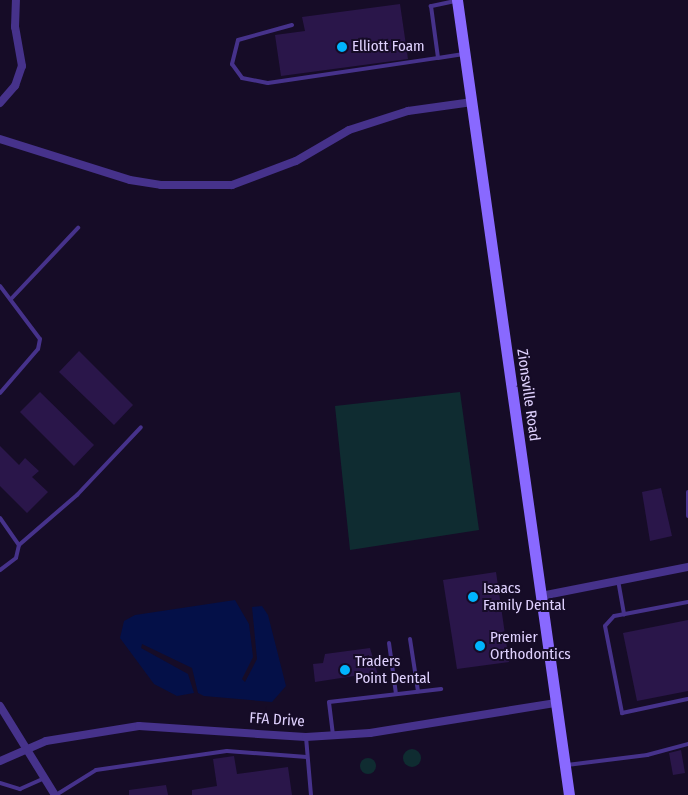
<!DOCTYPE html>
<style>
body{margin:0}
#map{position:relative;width:688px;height:795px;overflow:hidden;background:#160c27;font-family:"Fira Sans Condensed",sans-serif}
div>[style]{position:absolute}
.green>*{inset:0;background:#0f2c31}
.round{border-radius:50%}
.water>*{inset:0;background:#041048}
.building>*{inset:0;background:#2a164a}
.service>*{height:4px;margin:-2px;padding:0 2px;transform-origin:2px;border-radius:2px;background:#46328b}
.minor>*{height:8px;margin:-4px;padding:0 4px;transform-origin:4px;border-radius:4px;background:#46328b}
.secondary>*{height:11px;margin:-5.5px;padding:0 5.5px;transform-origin:5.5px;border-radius:5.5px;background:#8969ff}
.dots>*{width:14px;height:14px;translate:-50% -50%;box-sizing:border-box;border:2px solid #160c27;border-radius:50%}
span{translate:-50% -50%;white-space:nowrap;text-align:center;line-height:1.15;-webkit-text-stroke:4px #160c27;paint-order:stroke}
.poi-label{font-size:15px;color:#e0d2ff}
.left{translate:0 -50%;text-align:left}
.street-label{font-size:15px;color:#e0d2ff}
</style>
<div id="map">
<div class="green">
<div style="clip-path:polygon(460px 392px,479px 530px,350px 550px,335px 406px)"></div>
<div class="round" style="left:403px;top:749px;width:18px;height:18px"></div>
<div class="round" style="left:360px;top:758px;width:16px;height:16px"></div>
</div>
<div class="water">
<div style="clip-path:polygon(235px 600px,249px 624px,253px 657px,242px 679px,245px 682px,257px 659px,252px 607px,262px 606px,268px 615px,286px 686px,272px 702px,204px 696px,198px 693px,192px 668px,142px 644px,141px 648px,188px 674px,194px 693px,177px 696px,154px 684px,120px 638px,124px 621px,135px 615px)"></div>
</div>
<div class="building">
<div style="clip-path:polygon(400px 4px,408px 59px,281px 76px,275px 35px,305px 31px,302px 17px)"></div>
<div style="clip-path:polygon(79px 351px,133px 405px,114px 425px,59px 372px)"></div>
<div style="clip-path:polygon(40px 392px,94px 445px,74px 466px,20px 412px)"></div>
<div style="clip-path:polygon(0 446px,19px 465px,25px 458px,39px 471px,32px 477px,48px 492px,27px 513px,0 486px)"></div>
<div style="clip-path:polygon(661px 488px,672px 536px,650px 541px,642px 492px)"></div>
<div style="clip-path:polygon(496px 572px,509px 662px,457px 669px,443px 580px)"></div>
<div style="clip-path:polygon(688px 620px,688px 691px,637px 701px,623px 633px)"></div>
<div style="clip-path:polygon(370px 648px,378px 675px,373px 679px,355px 681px,354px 676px,315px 682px,313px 664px,323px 663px,325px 654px)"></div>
<div style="clip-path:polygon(681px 750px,685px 773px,673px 775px,669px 753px)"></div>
<div style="clip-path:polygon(234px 756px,237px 774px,288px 767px,292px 795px,192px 795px,192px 790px,217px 786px,213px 759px)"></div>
<div style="clip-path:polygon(166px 785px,168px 795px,129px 795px,129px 790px)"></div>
</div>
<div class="service">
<div style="left:455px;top:1px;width:25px;rotate:168deg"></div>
<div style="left:431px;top:6px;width:52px;rotate:82.3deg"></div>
<div style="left:438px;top:58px;width:26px;rotate:-9deg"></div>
<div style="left:292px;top:25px;width:56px;rotate:164.5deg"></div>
<div style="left:238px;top:40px;width:25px;rotate:104deg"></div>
<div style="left:232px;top:64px;width:17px;rotate:54deg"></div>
<div style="left:242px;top:78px;width:26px;rotate:11deg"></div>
<div style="left:268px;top:83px;width:172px;rotate:-8.4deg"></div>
<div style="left:0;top:286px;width:66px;rotate:53deg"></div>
<div style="left:40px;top:339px;width:10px;rotate:101deg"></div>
<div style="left:38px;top:349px;width:58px;rotate:130.8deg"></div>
<div style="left:11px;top:299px;width:98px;rotate:-46.7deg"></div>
<div style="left:688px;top:492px;width:24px;rotate:90deg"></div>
<div style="left:0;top:518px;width:33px;rotate:55deg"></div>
<div style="left:19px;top:545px;width:13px;rotate:103deg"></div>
<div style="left:16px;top:558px;width:20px;rotate:143deg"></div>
<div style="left:19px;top:545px;width:77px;rotate:-40.8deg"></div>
<div style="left:77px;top:495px;width:93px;rotate:-46.7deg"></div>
<div style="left:618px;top:580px;width:35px;rotate:80deg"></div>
<div style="left:688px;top:602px;width:75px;rotate:169.3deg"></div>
<div style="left:614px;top:616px;width:13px;rotate:132deg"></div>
<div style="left:605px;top:626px;width:89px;rotate:78.9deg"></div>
<div style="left:622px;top:713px;width:67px;rotate:-12deg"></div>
<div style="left:410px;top:639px;width:53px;rotate:81.3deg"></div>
<div style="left:389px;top:643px;width:51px;rotate:82.2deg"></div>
<div style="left:333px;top:735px;width:33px;rotate:-97deg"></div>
<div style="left:329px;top:702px;width:113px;rotate:-6.6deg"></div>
<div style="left:306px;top:737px;width:58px;rotate:85.1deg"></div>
<div style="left:567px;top:765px;width:81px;rotate:-7.1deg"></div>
<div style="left:647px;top:755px;width:42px;rotate:-15deg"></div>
<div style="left:0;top:783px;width:21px;rotate:17deg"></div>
<div style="left:20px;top:789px;width:27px;rotate:-24deg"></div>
<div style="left:56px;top:795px;width:47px;rotate:-32deg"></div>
<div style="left:96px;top:770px;width:132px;rotate:-8.3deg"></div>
<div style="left:227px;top:751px;width:80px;rotate:4.3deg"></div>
</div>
<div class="minor">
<div style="left:0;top:103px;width:23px;rotate:-49deg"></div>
<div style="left:15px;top:86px;width:21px;rotate:-71deg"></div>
<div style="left:22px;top:66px;width:40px;rotate:-100deg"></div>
<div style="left:15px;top:27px;width:27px;rotate:-88deg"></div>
<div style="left:0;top:139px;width:136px;rotate:17.5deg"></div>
<div style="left:130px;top:180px;width:31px;rotate:9deg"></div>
<div style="left:161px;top:185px;width:71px"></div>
<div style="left:232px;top:185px;width:68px;rotate:-20.6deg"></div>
<div style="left:296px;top:161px;width:61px;rotate:-30.3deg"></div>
<div style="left:349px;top:130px;width:62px;rotate:-17.9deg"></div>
<div style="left:408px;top:111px;width:65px;rotate:-8deg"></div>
<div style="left:541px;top:596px;width:150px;rotate:-11.2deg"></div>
<div style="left:0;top:706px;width:105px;rotate:58.3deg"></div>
<div style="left:0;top:761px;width:50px;rotate:-23.5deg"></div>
<div style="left:46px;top:741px;width:94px;rotate:-9.2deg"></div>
<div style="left:139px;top:726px;width:167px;rotate:3.8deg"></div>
<div style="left:306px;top:737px;width:64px;rotate:-3.6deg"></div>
<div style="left:370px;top:733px;width:187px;rotate:-9.2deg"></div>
</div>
<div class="secondary">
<div style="left:457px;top:0;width:803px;rotate:81.98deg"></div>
</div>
<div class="dots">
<div style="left:342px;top:47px;background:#00b4fd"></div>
<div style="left:473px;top:597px;background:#00b4fd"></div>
<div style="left:480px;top:646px;background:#00b4fd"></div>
<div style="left:345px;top:670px;background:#00b4fd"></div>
</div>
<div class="poi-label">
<span class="left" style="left:352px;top:47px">Elliott Foam</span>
<span class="left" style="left:483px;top:597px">Isaacs<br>Family Dental</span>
<span class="left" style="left:490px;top:646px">Premier<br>Orthodontics</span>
<span class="left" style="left:355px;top:670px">Traders<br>Point Dental</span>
</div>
<div class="street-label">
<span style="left:528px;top:395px;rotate:82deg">Zionsville Road</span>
<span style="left:277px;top:720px;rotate:4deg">FFA Drive</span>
</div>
</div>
